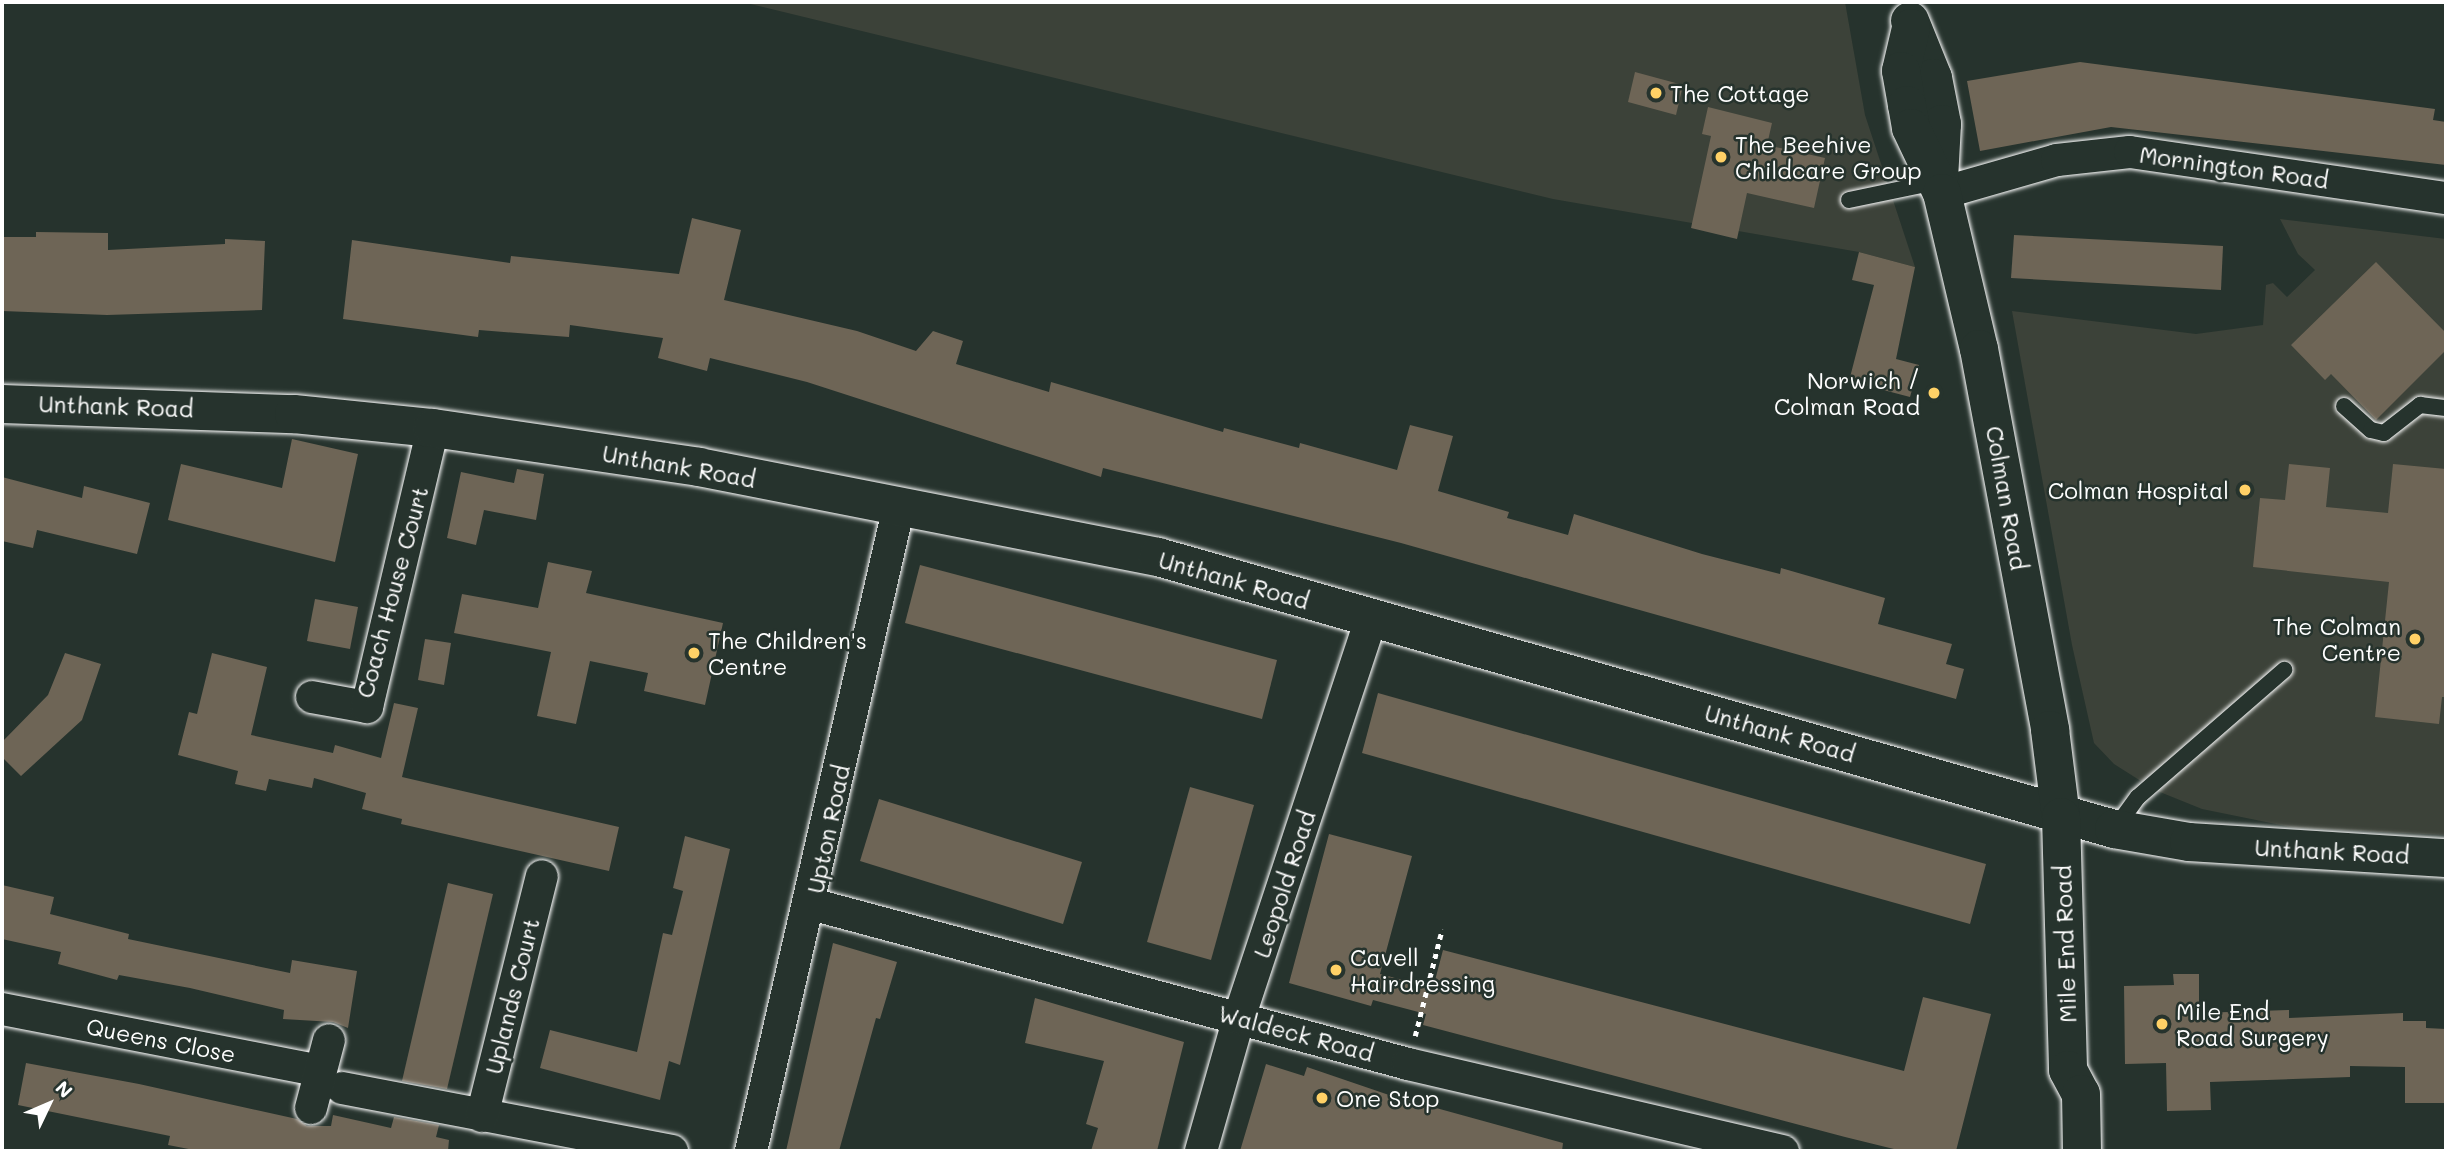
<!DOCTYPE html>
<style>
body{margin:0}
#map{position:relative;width:2448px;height:1153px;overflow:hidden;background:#26332d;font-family:Mali,sans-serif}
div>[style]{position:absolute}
.built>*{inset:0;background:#3c4239}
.building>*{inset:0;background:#6e6556}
.path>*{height:4.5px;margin-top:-2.25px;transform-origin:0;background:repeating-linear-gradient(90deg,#fff 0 5px,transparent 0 10px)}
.roads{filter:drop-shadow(0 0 2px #fff) drop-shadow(0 0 2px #fff)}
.service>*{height:16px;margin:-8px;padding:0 8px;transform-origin:8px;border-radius:8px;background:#26332d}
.minor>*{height:32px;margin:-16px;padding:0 16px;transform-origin:16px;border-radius:16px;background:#26332d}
.tertiary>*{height:38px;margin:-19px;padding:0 19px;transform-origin:19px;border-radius:19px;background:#26332d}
.trunk>*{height:38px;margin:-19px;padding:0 19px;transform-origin:19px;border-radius:19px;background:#26332d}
.dots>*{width:19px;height:19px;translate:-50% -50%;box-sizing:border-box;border:4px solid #26332d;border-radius:50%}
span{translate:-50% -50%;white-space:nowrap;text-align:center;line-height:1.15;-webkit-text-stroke:5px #26332d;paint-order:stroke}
.poi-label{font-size:23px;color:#fff}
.left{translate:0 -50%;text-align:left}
.right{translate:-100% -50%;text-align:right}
.street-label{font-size:23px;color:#fff}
.frame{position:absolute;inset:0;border:4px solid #fff;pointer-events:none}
.north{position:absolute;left:14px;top:1069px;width:70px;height:70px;-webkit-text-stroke:5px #26332d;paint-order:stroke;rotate:46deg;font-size:19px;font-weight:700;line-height:28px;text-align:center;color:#fff}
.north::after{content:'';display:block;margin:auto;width:24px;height:32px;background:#fff;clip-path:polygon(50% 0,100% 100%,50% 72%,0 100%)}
</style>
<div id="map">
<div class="built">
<div style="clip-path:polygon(742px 2px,1845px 2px,1865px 115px,1915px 267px,1859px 252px,1553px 199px)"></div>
<div style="clip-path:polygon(2280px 219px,2446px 239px,2446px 835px,2295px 828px,2202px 809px,2155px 790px,2114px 764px,2094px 743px,2072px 645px,2012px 311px,2196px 334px,2263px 325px,2266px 285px,2273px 283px,2287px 297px,2315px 270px,2298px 254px)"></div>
</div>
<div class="building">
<div style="clip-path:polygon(2080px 62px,2435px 109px,2433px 120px,2446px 122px,2446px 165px,2111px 127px,1980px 151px,1967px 81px)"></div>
<div style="clip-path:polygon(1635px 72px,1683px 85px,1676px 115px,1628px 102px)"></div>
<div style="clip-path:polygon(1708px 107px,1772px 123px,1767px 145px,1825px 158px,1814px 208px,1747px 193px,1737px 239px,1691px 228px,1711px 136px,1702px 134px)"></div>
<div style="clip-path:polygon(692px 218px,741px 230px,724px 300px,857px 331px,916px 351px,933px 331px,963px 341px,956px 364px,1049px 392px,1051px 382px,1223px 432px,1224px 428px,1299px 448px,1300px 443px,1397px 470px,1410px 425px,1453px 436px,1438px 491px,1509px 512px,1507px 518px,1568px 535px,1574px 514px,1702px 554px,1780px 574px,1781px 568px,1885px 598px,1878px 624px,1952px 644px,1946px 664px,1964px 669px,1956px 699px,1401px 543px,1103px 468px,1101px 477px,807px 382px,710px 358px,707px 371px,658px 358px,663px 338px,570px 325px,569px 337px,479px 330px,478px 337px,343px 319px,352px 240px,510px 263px,511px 256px,679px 274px)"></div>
<div style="clip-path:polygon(36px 232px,108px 233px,108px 250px,225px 244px,225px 239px,265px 241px,262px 310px,107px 315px,2px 311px,2px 237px,36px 237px)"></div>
<div style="clip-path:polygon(2014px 235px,2223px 246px,2221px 290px,2011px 278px)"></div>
<div style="clip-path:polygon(1859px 252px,1915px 267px,1896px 359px,1919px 365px,1910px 397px,1849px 381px,1874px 285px,1852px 280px)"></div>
<div style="clip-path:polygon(2376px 262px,2446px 333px,2446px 350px,2376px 420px,2331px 374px,2325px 380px,2291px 345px)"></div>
<div style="clip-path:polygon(292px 439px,358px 454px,335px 562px,168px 520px,181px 464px,282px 488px)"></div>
<div style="clip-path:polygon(2289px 464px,2330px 468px,2326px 507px,2388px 513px,2393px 464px,2446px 469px,2446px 697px,2442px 697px,2439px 724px,2375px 717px,2389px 582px,2253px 567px,2260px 498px,2285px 500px)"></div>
<div style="clip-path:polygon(517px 469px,544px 474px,536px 520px,484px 510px,476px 545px,447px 538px,461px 472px,514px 483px)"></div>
<div style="clip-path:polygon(2px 477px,82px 498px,84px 486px,150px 503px,137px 554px,37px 530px,33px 548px,2px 541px)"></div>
<div style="clip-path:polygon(548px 562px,592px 571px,586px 593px,723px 623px,705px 705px,644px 691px,648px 673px,590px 661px,576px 724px,537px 716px,551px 652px,454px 633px,462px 594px,538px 608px)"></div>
<div style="clip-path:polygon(920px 565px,1277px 660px,1262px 719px,905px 623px)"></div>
<div style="clip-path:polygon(315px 599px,358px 607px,350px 649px,307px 641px)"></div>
<div style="clip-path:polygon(425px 639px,451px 643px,444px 685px,418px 680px)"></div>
<div style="clip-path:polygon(65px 653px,101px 664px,82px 720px,21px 776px,2px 757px,2px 742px,48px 695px)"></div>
<div style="clip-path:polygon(212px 653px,267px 667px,251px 735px,333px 753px,335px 745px,381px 758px,394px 703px,418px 708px,402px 777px,619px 827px,609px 871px,401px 824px,402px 819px,362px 809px,366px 793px,314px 778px,312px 788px,269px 779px,266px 791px,235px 784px,238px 771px,178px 755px,189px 712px,197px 714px)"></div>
<div style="clip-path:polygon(1378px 693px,1986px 864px,1970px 924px,1362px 753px)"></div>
<div style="clip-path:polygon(1190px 787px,1254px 805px,1211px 960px,1147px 942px)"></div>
<div style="clip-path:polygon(879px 799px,1082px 862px,1063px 924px,860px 861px)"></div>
<div style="clip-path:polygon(1329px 834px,1412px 856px,1380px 974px,1433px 988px,1443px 950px,1904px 1071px,1923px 997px,1991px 1014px,1956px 1151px,1902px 1151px,1845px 1137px,1423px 1025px,1426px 1014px,1373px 1000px,1371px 1006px,1289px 983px)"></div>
<div style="clip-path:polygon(685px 836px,730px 849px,680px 1065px,669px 1061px,660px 1100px,540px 1068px,550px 1030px,637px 1052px,663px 933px,672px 935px,683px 891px,673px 888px)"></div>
<div style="clip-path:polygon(448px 883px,493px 894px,447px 1089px,402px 1081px)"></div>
<div style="clip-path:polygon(2px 885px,54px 897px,50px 914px,129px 934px,128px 939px,290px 973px,292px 960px,357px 971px,348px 1028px,333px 1022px,283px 1019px,284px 1010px,190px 988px,119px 975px,117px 980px,58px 964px,61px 952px,2px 939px)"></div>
<div style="clip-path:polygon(833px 943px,897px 962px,880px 1019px,876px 1018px,839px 1151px,786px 1151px)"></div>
<div style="clip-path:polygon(2173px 974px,2199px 974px,2199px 1013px,2289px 1010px,2289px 1018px,2403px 1013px,2403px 1021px,2426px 1021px,2426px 1028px,2446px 1029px,2446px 1103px,2405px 1103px,2405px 1067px,2350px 1066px,2350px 1077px,2210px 1082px,2211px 1110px,2167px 1111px,2166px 1063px,2125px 1064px,2124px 986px,2174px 985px)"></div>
<div style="clip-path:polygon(1035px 998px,1184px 1042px,1157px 1151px,1091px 1151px,1098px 1128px,1086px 1124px,1104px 1061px,1025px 1043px)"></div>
<div style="clip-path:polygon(26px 1063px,139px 1084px,297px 1119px,307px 1126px,331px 1126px,333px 1115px,391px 1128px,394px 1117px,439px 1125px,436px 1137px,449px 1140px,448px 1151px,199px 1151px,168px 1145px,170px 1136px,18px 1105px)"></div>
<div style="clip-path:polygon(1266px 1064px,1304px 1076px,1307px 1067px,1389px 1095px,1563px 1143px,1562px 1151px,1240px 1151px)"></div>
</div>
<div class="path">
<div style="left:1415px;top:1036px;width:110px;rotate:-75.8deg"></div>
</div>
<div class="roads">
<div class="service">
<div style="left:1849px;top:200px;width:89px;rotate:-11.7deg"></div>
<div style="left:2344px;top:406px;width:36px;rotate:42deg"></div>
<div style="left:2371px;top:430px;width:13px;rotate:13deg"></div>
<div style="left:2384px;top:433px;width:46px;rotate:-37.9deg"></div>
<div style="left:2420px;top:405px;width:26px;rotate:7deg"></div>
<div style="left:2116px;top:827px;width:37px;rotate:-54deg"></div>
<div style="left:2138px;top:797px;width:194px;rotate:-41deg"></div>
</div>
<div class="minor">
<div style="left:1942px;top:193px;width:120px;rotate:-16deg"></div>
<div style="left:2057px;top:160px;width:73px;rotate:-6.3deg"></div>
<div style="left:2130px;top:152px;width:319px;rotate:8.3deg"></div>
<div style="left:312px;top:697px;width:56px;rotate:10.3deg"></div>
<div style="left:367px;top:707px;width:287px;rotate:-76.7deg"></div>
<div style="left:811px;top:904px;width:618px;rotate:15deg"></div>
<div style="left:1408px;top:1064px;width:385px;rotate:13.1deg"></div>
<div style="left:2px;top:1009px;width:324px;rotate:11deg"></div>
<div style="left:342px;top:1088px;width:336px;rotate:10.8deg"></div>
<div style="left:311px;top:1108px;width:70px;rotate:-75.2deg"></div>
<div style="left:482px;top:1116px;width:247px;rotate:-76deg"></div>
<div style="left:751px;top:1151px;width:662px;rotate:-77.08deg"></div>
<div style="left:1201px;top:1151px;width:138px;rotate:-74.1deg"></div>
<div style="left:1239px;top:1018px;width:420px;rotate:-71.7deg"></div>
</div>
<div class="tertiary">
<div style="left:2px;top:404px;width:292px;rotate:2deg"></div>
<div style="left:294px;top:414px;width:140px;rotate:5.8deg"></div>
<div style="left:433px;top:428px;width:269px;rotate:8.3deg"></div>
<div style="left:699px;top:467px;width:468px;rotate:11.1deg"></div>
<div style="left:1158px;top:557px;width:994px;rotate:15.88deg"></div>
<div style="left:2114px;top:829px;width:76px;rotate:9.8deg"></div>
<div style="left:2189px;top:842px;width:257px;rotate:3.6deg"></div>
</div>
<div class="trunk">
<div style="left:1910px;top:21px;width:61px;rotate:68deg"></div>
<div style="left:1933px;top:78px;width:47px;rotate:78.9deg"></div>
<div style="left:1942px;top:124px;width:55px;rotate:93.1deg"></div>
<div style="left:1911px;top:28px;width:44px;rotate:103.1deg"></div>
<div style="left:1901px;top:71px;width:35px;rotate:80deg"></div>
<div style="left:1907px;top:105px;width:23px;rotate:80deg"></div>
<div style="left:1911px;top:128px;width:72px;rotate:64.5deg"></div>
<div style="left:1942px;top:193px;width:160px;rotate:76.7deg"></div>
<div style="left:1979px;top:349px;width:388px;rotate:79.4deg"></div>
<div style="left:2050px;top:730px;width:88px;rotate:82.8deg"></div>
<div style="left:2061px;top:817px;width:253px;rotate:88.4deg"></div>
<div style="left:2068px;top:1070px;width:27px;rotate:62deg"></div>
<div style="left:2081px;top:1094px;width:57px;rotate:89deg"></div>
</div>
</div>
<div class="dots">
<div style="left:1656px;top:93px;background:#ffd166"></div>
<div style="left:1721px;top:157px;background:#ffd166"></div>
<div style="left:1934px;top:393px;background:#ffd166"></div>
<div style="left:2245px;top:490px;background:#ffd166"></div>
<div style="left:2415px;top:639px;background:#ffd166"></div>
<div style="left:694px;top:653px;background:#ffd166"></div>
<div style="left:1336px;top:970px;background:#ffd166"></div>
<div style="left:2162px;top:1024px;background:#ffd166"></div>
<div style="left:1322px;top:1098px;background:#ffd166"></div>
</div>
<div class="poi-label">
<span class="left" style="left:1670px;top:93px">The Cottage</span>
<span class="left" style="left:1735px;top:157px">The Beehive<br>Childcare Group</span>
<span class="right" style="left:1920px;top:393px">Norwich /<br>Colman Road</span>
<span class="right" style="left:2229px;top:490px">Colman Hospital</span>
<span class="right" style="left:2401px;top:639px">The Colman<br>Centre</span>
<span class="left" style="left:708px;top:653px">The Children's<br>Centre</span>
<span class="left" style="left:1350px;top:970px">Cavell<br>Hairdressing</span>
<span class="left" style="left:2176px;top:1024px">Mile End<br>Road Surgery</span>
<span class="left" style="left:1336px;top:1098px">One Stop</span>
</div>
<div class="street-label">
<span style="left:2234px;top:167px;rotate:8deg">Mornington Road</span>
<span style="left:116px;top:406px;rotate:2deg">Unthank Road</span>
<span style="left:679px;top:466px;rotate:10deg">Unthank Road</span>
<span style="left:2007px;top:498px;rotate:80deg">Colman Road</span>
<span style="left:1234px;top:580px;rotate:16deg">Unthank Road</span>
<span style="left:392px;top:592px;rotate:-75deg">Coach House Court</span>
<span style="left:1780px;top:733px;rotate:16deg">Unthank Road</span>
<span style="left:828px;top:829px;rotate:-78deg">Upton Road</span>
<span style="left:2332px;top:851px;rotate:3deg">Unthank Road</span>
<span style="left:1284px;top:884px;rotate:-72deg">Leopold Road</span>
<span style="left:2065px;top:944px;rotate:-92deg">Mile End Road</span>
<span style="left:512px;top:996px;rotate:-76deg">Uplands Court</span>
<span style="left:1296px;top:1033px;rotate:15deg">Waldeck Road</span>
<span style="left:161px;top:1040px;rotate:11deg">Queens Close</span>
</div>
<div class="frame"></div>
<div class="north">N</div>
</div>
